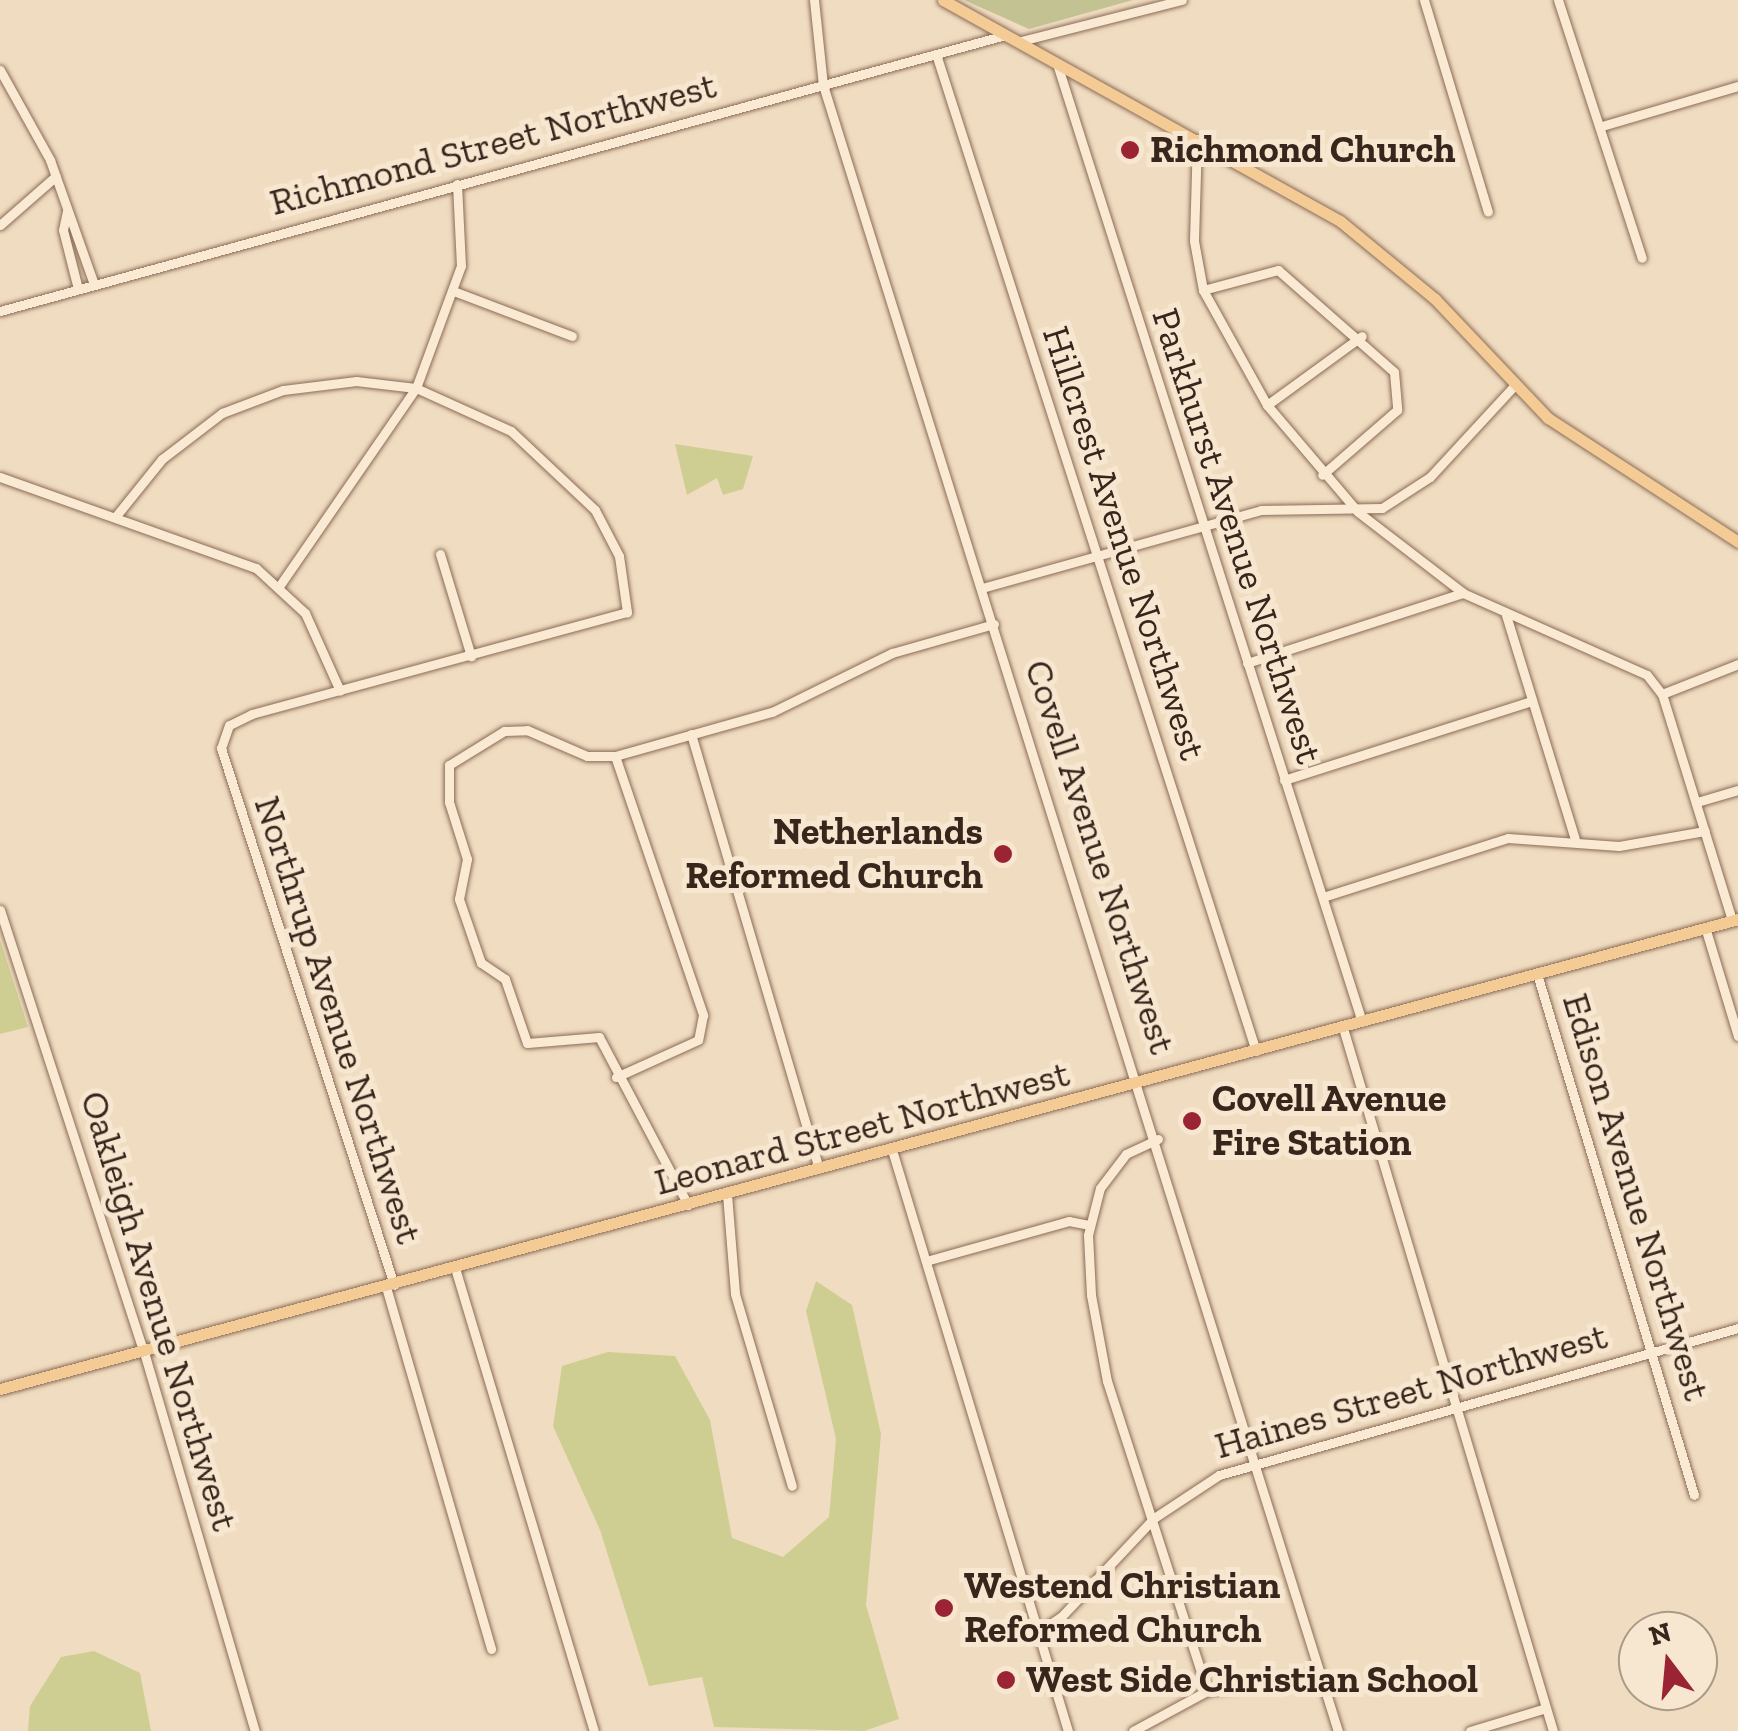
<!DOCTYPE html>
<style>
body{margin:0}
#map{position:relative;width:1738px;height:1731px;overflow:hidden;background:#f0dcc0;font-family:"Zilla Slab",serif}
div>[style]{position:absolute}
.green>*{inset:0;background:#cece93}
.cemetery>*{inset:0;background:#c2c293}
.roads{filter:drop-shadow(0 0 2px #8a6c57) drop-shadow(0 0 2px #8a6c57)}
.minor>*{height:9px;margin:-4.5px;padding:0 4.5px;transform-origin:4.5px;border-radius:4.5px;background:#faead3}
.major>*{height:11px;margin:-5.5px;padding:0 5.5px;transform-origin:5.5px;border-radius:5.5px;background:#f5cb95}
.dots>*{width:28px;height:28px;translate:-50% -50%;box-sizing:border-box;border:5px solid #f7e7d0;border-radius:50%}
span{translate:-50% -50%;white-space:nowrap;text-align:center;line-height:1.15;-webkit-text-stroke:10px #f7e7d0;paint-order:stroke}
.street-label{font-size:38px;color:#38261c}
.poi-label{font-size:38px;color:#38261c;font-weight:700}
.left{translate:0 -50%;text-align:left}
.right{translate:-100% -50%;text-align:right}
.north{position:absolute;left:1618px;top:1611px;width:100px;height:100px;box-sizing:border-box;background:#f7e7d0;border:2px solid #ab9a88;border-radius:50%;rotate:344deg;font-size:28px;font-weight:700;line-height:40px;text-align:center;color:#38261c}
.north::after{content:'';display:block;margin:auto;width:35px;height:45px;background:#9b2434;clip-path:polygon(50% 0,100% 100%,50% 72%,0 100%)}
</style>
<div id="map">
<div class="green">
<div style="clip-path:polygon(675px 444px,753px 456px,743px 489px,723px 495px,717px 478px,687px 495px)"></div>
<div style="clip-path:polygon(0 940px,28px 1027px,0 1034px)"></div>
<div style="clip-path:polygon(816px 1281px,852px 1305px,881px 1434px,866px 1605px,899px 1719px,864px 1731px,714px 1727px,702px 1677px,649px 1686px,600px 1530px,553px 1426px,562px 1366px,608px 1352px,675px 1356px,710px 1420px,732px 1538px,783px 1557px,829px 1517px,836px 1439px,806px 1311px)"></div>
<div style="clip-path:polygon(94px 1651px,140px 1673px,151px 1731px,28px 1731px,30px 1706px,61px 1657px)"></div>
</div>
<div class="cemetery">
<div style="clip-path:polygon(964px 0,1133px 0,1029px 29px)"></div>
</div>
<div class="roads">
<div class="minor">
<div style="left:814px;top:0;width:85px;rotate:84deg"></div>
<div style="left:823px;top:85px;width:1725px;rotate:72.63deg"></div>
<div style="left:1424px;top:0;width:221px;rotate:73.2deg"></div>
<div style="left:1558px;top:0;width:271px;rotate:72deg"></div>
<div style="left:1021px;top:41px;width:166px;rotate:-14.3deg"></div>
<div style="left:936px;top:54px;width:1047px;rotate:72.21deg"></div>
<div style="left:1058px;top:67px;width:1002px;rotate:72.34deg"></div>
<div style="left:0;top:70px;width:103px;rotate:60.9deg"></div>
<div style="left:50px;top:160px;width:132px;rotate:70.5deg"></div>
<div style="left:1602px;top:126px;width:142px;rotate:-16.4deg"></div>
<div style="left:1197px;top:139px;width:102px;rotate:91.7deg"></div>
<div style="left:1194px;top:241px;width:50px;rotate:79.6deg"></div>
<div style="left:1203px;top:290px;width:132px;rotate:60.9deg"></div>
<div style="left:1267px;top:405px;width:140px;rotate:49.6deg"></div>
<div style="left:1358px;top:512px;width:133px;rotate:37.6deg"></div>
<div style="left:1463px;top:593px;width:201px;rotate:24deg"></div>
<div style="left:1647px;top:675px;width:24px;rotate:52deg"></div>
<div style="left:1662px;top:694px;width:237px;rotate:72.8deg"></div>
<div style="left:67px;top:211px;width:19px;rotate:102deg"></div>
<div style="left:63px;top:230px;width:61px;rotate:75.7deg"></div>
<div style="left:0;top:225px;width:74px;rotate:-41.2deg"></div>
<div style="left:1203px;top:290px;width:78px;rotate:-14.9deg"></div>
<div style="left:1278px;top:270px;width:154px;rotate:41.3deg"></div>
<div style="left:1394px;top:372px;width:38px;rotate:85deg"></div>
<div style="left:1397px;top:410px;width:99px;rotate:139.1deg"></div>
<div style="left:456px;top:292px;width:124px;rotate:20.8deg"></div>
<div style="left:0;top:311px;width:1039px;rotate:-15.35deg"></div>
<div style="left:1267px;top:405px;width:117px;rotate:-36deg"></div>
<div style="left:0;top:477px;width:272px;rotate:19.6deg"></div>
<div style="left:256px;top:568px;width:67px;rotate:42.6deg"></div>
<div style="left:305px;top:613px;width:85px;rotate:65.8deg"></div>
<div style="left:116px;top:516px;width:73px;rotate:-51.1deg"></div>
<div style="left:162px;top:459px;width:76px;rotate:-37.5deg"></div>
<div style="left:222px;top:413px;width:65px;rotate:-20.7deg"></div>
<div style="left:283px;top:390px;width:74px;rotate:-7deg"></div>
<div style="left:356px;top:381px;width:60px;rotate:6.7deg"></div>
<div style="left:416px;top:388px;width:104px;rotate:24.4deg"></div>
<div style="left:511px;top:431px;width:115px;rotate:43.2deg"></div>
<div style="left:595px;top:510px;width:52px;rotate:62.4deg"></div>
<div style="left:619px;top:556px;width:57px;rotate:81.9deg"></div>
<div style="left:627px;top:612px;width:389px;rotate:164.8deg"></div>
<div style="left:252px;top:714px;width:25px;rotate:154deg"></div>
<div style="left:229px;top:725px;width:24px;rotate:109deg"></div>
<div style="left:221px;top:748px;width:564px;rotate:72.14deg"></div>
<div style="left:440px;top:554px;width:107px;rotate:73.1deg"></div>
<div style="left:280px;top:585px;width:239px;rotate:-55.4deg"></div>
<div style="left:416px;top:388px;width:130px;rotate:-69.8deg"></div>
<div style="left:461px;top:266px;width:82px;rotate:-92.8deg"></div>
<div style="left:982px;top:588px;width:290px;rotate:-15.6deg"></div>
<div style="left:1261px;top:510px;width:121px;rotate:-0.9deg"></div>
<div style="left:1382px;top:508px;width:57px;rotate:-32.9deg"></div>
<div style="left:1430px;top:477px;width:121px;rotate:-47.3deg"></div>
<div style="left:1506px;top:615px;width:234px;rotate:72.9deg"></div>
<div style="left:1247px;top:663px;width:227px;rotate:-18deg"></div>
<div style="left:1662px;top:694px;width:82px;rotate:-21.5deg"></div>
<div style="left:691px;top:734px;width:453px;rotate:73.6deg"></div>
<div style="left:615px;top:756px;width:274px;rotate:71.2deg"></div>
<div style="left:703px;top:1015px;width:25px;rotate:101deg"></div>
<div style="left:698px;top:1040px;width:90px;rotate:155.7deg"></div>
<div style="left:1284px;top:780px;width:259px;rotate:-17.7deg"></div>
<div style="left:1697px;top:802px;width:43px;rotate:-16.3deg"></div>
<div style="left:1323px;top:897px;width:194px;rotate:-17.7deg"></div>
<div style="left:1508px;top:838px;width:111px;rotate:4.1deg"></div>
<div style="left:1619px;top:846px;width:87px;rotate:-9.9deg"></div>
<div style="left:0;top:910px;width:465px;rotate:72deg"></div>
<div style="left:144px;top:1352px;width:395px;rotate:73.7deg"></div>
<div style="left:1705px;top:927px;width:114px;rotate:73.2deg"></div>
<div style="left:1537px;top:974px;width:544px;rotate:73.23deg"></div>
<div style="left:1343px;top:1028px;width:734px;rotate:73.37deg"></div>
<div style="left:1158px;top:1139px;width:35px;rotate:155deg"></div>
<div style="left:1126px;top:1154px;width:43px;rotate:127.4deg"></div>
<div style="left:1100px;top:1188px;width:49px;rotate:104.3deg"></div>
<div style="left:1088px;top:1235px;width:60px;rotate:87.1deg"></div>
<div style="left:1091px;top:1295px;width:87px;rotate:79.5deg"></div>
<div style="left:1107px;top:1381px;width:326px;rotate:72.1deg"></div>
<div style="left:892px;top:1150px;width:607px;rotate:73.15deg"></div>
<div style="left:727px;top:1194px;width:100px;rotate:85.4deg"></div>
<div style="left:735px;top:1294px;width:200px;rotate:73.5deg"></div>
<div style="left:688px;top:1205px;width:190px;rotate:-117.9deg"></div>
<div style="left:599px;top:1037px;width:72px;rotate:175.2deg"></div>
<div style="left:527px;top:1043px;width:68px;rotate:-109deg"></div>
<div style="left:505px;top:979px;width:29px;rotate:-146deg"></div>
<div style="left:481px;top:963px;width:68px;rotate:-109deg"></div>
<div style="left:459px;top:899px;width:41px;rotate:-78.7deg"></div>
<div style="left:467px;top:859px;width:60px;rotate:-107.5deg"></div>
<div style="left:449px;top:802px;width:37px;rotate:-90deg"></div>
<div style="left:449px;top:765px;width:65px;rotate:-31.7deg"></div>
<div style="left:504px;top:731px;width:23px;rotate:-2deg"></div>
<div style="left:527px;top:730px;width:65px;rotate:23.4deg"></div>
<div style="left:587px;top:756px;width:28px"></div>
<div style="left:615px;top:756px;width:163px;rotate:-15.7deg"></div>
<div style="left:772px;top:712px;width:134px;rotate:-26.2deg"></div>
<div style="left:892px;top:653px;width:106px;rotate:-15.9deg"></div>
<div style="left:926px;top:1261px;width:148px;rotate:-15.6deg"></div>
<div style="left:1069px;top:1221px;width:20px;rotate:11deg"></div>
<div style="left:455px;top:1268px;width:483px;rotate:73.3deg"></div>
<div style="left:386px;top:1287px;width:377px;rotate:73.8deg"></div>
<div style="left:1037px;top:1633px;width:29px;rotate:-34deg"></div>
<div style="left:1061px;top:1617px;width:136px;rotate:-46.8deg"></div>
<div style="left:1154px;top:1518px;width:78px;rotate:-33.5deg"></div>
<div style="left:1219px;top:1475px;width:539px;rotate:-15.81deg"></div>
<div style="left:1133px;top:1731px;width:84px;rotate:-28.4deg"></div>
<div style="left:1207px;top:1691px;width:114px;rotate:-9.1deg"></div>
<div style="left:1470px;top:1731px;width:79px;rotate:-16.8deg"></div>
</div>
<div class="major">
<div style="left:943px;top:0;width:454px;rotate:29.1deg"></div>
<div style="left:1340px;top:221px;width:123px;rotate:39.4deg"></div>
<div style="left:1435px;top:299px;width:164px;rotate:46.5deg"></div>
<div style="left:1548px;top:418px;width:227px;rotate:33.1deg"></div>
<div style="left:0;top:1389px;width:1800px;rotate:-15.13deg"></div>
</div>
</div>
<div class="dots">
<div style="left:1130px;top:150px;background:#9b2434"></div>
<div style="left:1003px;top:854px;background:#9b2434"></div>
<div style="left:1192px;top:1121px;background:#9b2434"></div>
<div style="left:944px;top:1608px;background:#9b2434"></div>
<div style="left:1006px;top:1680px;background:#9b2434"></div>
</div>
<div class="street-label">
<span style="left:493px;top:144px;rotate:-15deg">Richmond Street Northwest</span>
<span style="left:1237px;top:536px;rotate:72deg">Parkhurst Avenue Northwest</span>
<span style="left:1124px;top:543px;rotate:72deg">Hillcrest Avenue Northwest</span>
<span style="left:1100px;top:857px;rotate:72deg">Covell Avenue Northwest</span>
<span style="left:338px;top:1020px;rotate:72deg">Northrup Avenue Northwest</span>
<span style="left:862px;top:1128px;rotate:-15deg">Leonard Street Northwest</span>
<span style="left:1636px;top:1197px;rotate:73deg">Edison Avenue Northwest</span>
<span style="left:159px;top:1311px;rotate:73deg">Oakleigh Avenue Northwest</span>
<span style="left:1411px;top:1391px;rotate:-16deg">Haines Street Northwest</span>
</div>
<div class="poi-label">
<span class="left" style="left:1150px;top:150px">Richmond Church</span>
<span class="right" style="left:983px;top:854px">Netherlands<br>Reformed Church</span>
<span class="left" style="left:1212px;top:1121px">Covell Avenue<br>Fire Station</span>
<span class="left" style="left:964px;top:1608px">Westend Christian<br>Reformed Church</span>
<span class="left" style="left:1026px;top:1680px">West Side Christian School</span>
</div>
<div class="north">N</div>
</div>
